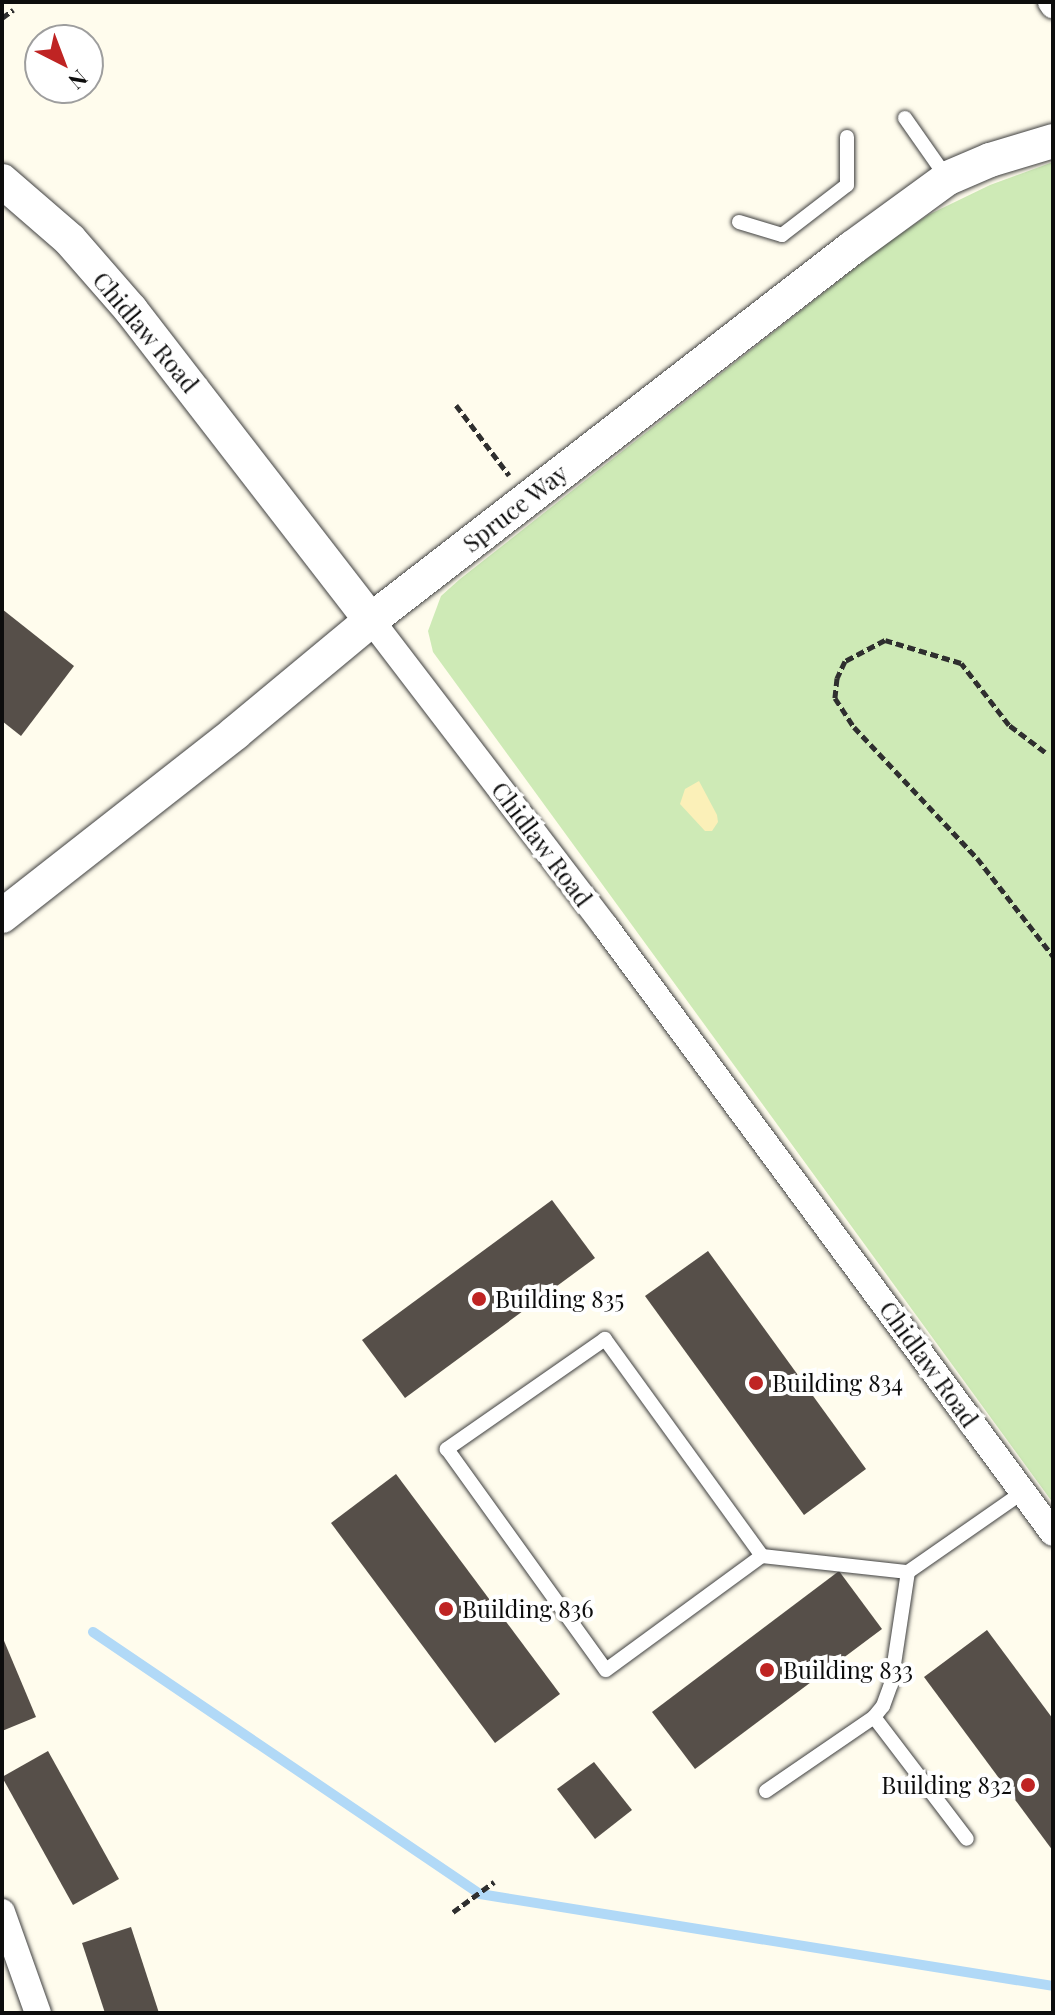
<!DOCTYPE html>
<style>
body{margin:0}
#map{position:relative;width:1055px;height:2015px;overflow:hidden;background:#fffced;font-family:"Playfair Display",serif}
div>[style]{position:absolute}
.green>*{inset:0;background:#ceeab6}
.sand>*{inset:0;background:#fbf0b8}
.stream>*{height:10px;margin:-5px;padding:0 5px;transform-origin:5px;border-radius:5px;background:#b1d9f7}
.building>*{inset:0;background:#564f49}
.path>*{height:5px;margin-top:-2.5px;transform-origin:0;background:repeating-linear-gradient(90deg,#2f2f2f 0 8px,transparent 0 12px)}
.roads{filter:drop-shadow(0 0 2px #404040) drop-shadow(0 0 2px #404040)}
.service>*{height:14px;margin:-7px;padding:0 7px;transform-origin:7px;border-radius:7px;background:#fff}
.minor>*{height:26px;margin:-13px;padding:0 13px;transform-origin:13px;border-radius:13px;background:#fff}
.tertiary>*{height:34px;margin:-17px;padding:0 17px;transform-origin:17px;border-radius:17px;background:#fff}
.dots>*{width:22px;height:22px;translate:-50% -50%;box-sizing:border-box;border:4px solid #fff;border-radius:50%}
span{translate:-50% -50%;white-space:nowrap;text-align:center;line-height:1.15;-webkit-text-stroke:8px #fff;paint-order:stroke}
.street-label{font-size:24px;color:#0d0d0d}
.poi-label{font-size:24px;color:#0d0d0d}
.left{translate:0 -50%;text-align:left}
.right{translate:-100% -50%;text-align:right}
.frame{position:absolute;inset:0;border:4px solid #0d0d0d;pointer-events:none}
.north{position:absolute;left:24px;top:24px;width:80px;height:80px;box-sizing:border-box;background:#fff;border:2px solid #9e9e9e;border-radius:50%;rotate:138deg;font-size:22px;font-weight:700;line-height:32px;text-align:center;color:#0d0d0d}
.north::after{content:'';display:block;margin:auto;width:28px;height:36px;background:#bf2423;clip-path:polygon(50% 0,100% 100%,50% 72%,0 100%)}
</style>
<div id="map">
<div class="green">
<div style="clip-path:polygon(1053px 162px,1053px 1503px,433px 652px,428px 631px,441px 596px,460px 579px,883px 246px,928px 215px,990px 185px)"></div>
</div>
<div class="sand">
<div style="clip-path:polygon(699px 781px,717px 815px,718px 822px,712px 831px,705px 831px,680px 804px,685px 789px)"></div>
</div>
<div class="stream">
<div style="left:93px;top:1632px;width:467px;rotate:34.1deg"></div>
<div style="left:480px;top:1894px;width:580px;rotate:9.12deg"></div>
</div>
<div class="building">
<div style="clip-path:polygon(2px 609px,74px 666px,21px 736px,2px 721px)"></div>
<div style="clip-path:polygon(552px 1200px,595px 1258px,405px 1398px,362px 1340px)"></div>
<div style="clip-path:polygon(708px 1251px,866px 1469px,804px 1515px,645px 1296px)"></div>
<div style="clip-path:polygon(396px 1474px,560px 1694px,495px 1743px,331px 1523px)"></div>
<div style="clip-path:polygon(839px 1571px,882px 1629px,695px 1769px,652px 1712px)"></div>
<div style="clip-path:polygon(987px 1630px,1053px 1719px,1053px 1851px,924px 1677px)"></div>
<div style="clip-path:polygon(2px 1636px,36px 1717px,2px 1731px)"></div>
<div style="clip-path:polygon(48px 1751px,119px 1879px,73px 1905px,2px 1777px)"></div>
<div style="clip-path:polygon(594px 1762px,632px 1810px,595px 1839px,557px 1789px)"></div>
<div style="clip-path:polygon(131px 1927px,159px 2013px,105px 2013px,82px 1943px)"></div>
</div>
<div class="path">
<div style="left:2px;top:18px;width:14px;rotate:-36deg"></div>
<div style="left:456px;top:405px;width:88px;rotate:52.9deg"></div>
<div style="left:1045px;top:752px;width:45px;rotate:-143.1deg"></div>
<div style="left:1009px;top:725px;width:78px;rotate:-127.7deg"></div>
<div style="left:961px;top:663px;width:79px;rotate:-163.2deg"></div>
<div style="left:885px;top:640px;width:45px;rotate:152.3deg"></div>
<div style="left:845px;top:661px;width:19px;rotate:115deg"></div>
<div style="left:837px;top:678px;width:20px;rotate:96deg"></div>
<div style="left:835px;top:698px;width:35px;rotate:57deg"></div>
<div style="left:854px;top:727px;width:180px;rotate:46.8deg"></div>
<div style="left:977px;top:858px;width:124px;rotate:52.2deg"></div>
<div style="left:453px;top:1912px;width:51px;rotate:-36.2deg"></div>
</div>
<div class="roads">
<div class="service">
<div style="left:905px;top:118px;width:73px;rotate:55deg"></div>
<div style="left:739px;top:222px;width:45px;rotate:16.8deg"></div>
<div style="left:782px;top:235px;width:82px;rotate:-37.6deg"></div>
<div style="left:847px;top:185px;width:48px;rotate:-90deg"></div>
<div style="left:762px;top:1556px;width:268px;rotate:-125.9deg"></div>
<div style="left:605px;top:1339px;width:193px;rotate:145.2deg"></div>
<div style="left:447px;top:1449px;width:272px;rotate:54.3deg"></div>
<div style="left:606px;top:1670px;width:193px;rotate:-36.2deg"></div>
<div style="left:762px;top:1556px;width:147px;rotate:6.3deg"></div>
<div style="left:908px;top:1572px;width:140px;rotate:-34.8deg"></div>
<div style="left:874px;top:1717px;width:153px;rotate:52.7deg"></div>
<div style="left:766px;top:1791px;width:131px;rotate:-34.4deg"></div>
<div style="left:874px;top:1717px;width:14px;rotate:-51deg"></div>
<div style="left:883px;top:1706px;width:23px;rotate:-70deg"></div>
<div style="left:891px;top:1684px;width:113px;rotate:-81.4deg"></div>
</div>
<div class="minor">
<div style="left:1051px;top:2px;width:4px;rotate:56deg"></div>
<div style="left:371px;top:620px;width:385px;rotate:52.6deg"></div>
<div style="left:605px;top:926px;width:754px;rotate:53.57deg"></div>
<div style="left:2px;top:1912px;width:107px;rotate:70.4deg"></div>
</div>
<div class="tertiary">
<div style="left:2px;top:181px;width:90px;rotate:40.9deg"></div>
<div style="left:70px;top:240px;width:93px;rotate:48.9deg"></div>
<div style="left:131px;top:310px;width:392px;rotate:52.3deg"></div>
<div style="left:2px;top:916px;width:296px;rotate:-38.1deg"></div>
<div style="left:235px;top:733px;width:177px;rotate:-39.7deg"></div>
<div style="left:371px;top:620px;width:608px;rotate:-37.72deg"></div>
<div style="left:852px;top:248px;width:119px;rotate:-36.1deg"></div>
<div style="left:948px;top:178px;width:46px;rotate:-23.2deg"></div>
<div style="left:990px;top:160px;width:66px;rotate:-16.8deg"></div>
</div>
</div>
<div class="dots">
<div style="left:479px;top:1299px;background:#bf2423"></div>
<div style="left:756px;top:1383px;background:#bf2423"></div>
<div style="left:446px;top:1609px;background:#bf2423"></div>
<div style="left:767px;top:1670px;background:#bf2423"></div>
<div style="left:1028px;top:1785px;background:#bf2423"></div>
</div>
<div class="street-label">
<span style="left:146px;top:332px;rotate:50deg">Chidlaw Road</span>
<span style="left:515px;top:508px;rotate:-38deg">Spruce Way</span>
<span style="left:542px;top:844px;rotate:53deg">Chidlaw Road</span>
<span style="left:929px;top:1364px;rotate:54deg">Chidlaw Road</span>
</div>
<div class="poi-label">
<span class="left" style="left:495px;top:1299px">Building 835</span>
<span class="left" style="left:772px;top:1383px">Building 834</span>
<span class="left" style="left:462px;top:1609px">Building 836</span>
<span class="left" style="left:783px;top:1670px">Building 833</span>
<span class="right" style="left:1012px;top:1785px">Building 832</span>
</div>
<div class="frame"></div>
<div class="north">N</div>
</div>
